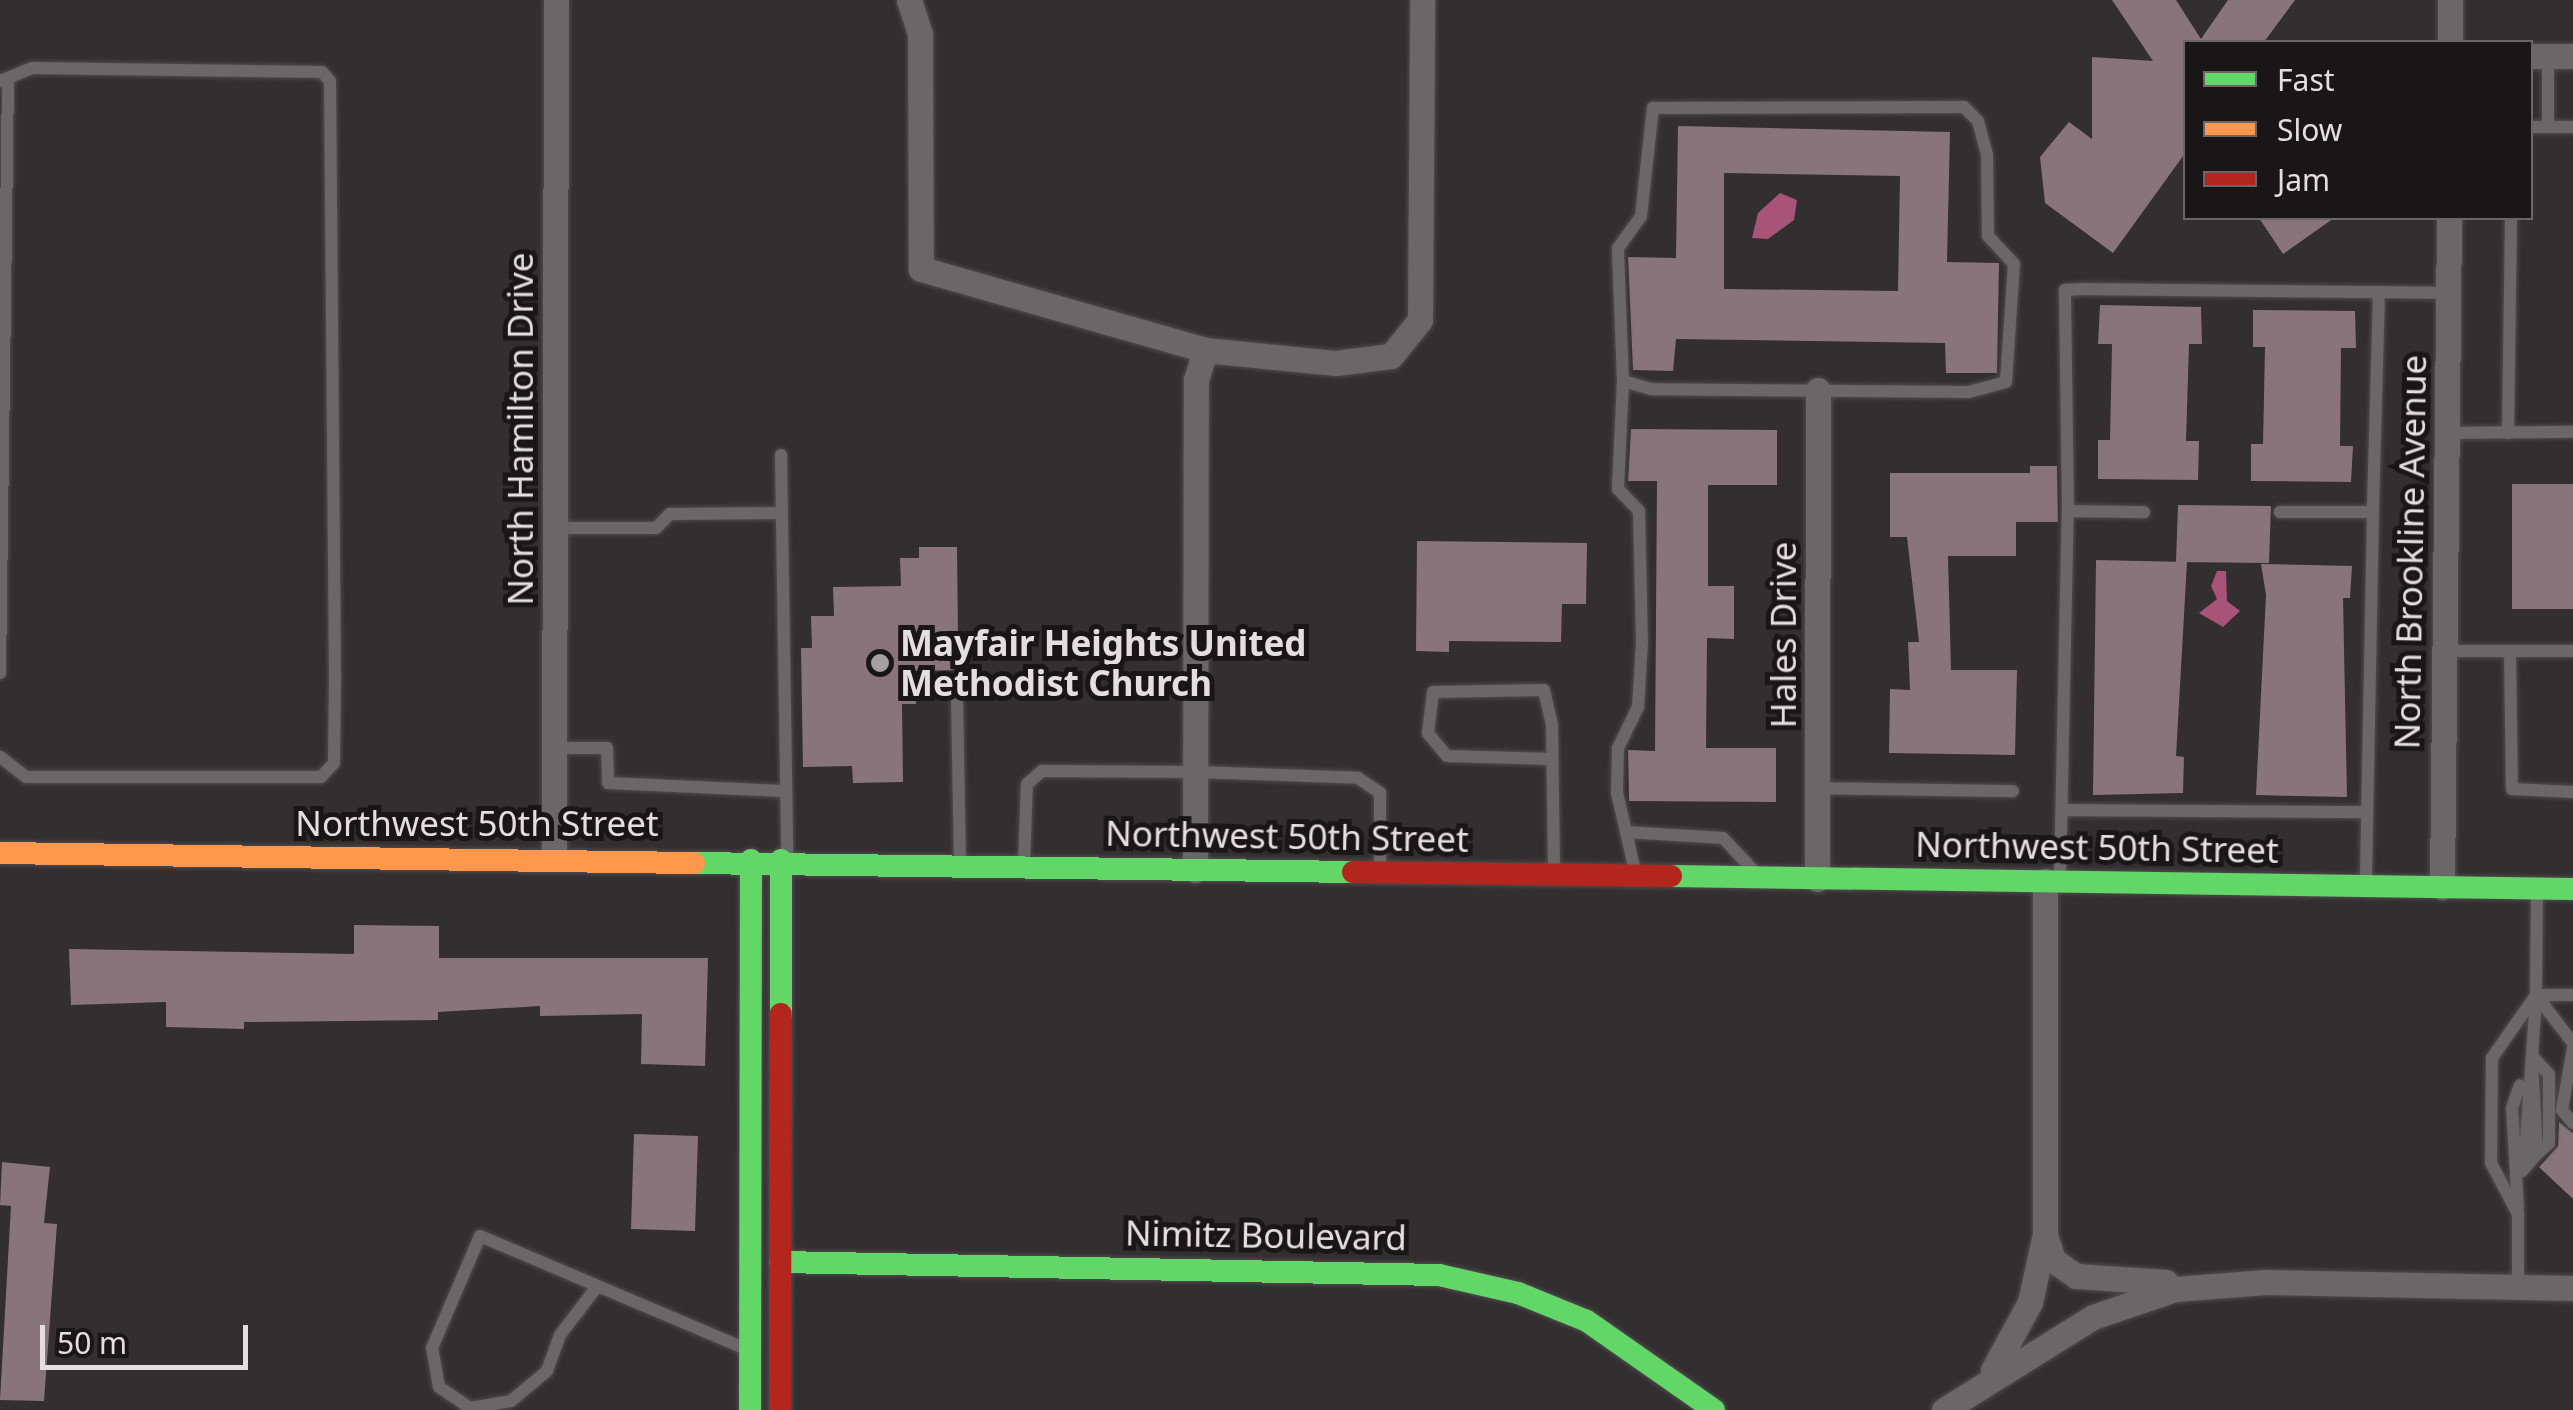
<!DOCTYPE html>
<style>
body{margin:0}
#map{position:relative;width:2573px;height:1410px;overflow:hidden;background:#332e30;font-family:"Noto Sans",sans-serif}
div>[style]{position:absolute}
.water>*{inset:0;background:#a75478}
.building>*{inset:0;background:#89747c}
.roads{filter:drop-shadow(0 0 2px #4f4b4d) drop-shadow(0 0 2px #4f4b4d)}
.lane>*{height:12px;margin:-6px;padding:0 6px;transform-origin:6px;border-radius:6px;background:#6b6768}
.street>*{height:25px;margin:-12.5px;padding:0 12.5px;transform-origin:12.5px;border-radius:12.5px;background:#6b6768}
.fast>*{height:22px;margin:-11px;padding:0 11px;transform-origin:11px;border-radius:11px;background:#63d668}
.slow>*{height:22px;margin:-11px;padding:0 11px;transform-origin:11px;border-radius:11px;background:#ff974d}
.jam>*{height:22px;margin:-11px;padding:0 11px;transform-origin:11px;border-radius:11px;background:#b3261e}
.dots>*{width:28px;height:28px;translate:-50% -50%;box-sizing:border-box;border:5px solid #1a1517;border-radius:50%}
span{translate:-50% -50%;white-space:nowrap;text-align:center;line-height:1.15;-webkit-text-stroke:10px #1a1517;paint-order:stroke}
.street-label{font-size:35px;color:#e5dee0}
.poi-label{font-size:35px;color:#e5dee0;font-weight:700}
.left{translate:0 -50%;text-align:left}
.legend{position:absolute;left:2183px;top:40px;width:350px;height:180px;box-sizing:border-box;background:#1a1517;border:2px solid #6b6567;margin:0;padding:12px 18px;list-style:none;font-size:30px;color:#e5dee0}
.legend li{display:flex;align-items:center;gap:20px;height:50px}
.legend b{width:50px;border:2px solid #6b6567}
.scale{position:absolute;left:40px;top:1325px;width:208px;height:45px;box-sizing:border-box;border:5px solid #e5dee0;border-top:0;padding-left:12px;font-size:30px;line-height:35px;white-space:nowrap;color:#e5dee0;-webkit-text-stroke:8px #1a1517;paint-order:stroke}
</style>
<div id="map">
<div class="water">
<div style="clip-path:polygon(1780px 193px,1797px 200px,1794px 220px,1768px 239px,1752px 238px,1758px 213px)"></div>
<div style="clip-path:polygon(2217px 571px,2226px 571px,2227px 601px,2240px 611px,2223px 627px,2199px 613px,2217px 599px,2211px 586px)"></div>
</div>
<div class="building">
<div style="clip-path:polygon(2112px 0,2176px 0,2201px 39px,2228px 0,2295px 0,2264px 42px,2186px 42px,2186px 152px,2113px 253px,2045px 203px,2040px 157px,2069px 122px,2092px 139px,2092px 57px,2153px 61px)"></div>
<div style="clip-path:polygon(evenodd,1678px 126px,1950px 132px,1947px 262px,1999px 263px,1997px 373px,1946px 373px,1945px 343px,1676px 339px,1673px 371px,1633px 370px,1628px 257px,1676px 258px,1678px 126px,1724px 173px,1900px 176px,1898px 291px,1724px 289px,1724px 173px)"></div>
<div style="clip-path:polygon(2259px 218px,2334px 218px,2283px 254px)"></div>
<div style="clip-path:polygon(2100px 305px,2201px 307px,2202px 344px,2189px 344px,2186px 441px,2199px 441px,2198px 480px,2098px 479px,2098px 440px,2110px 440px,2112px 344px,2098px 344px)"></div>
<div style="clip-path:polygon(2253px 310px,2355px 311px,2356px 348px,2341px 348px,2340px 446px,2353px 446px,2351px 482px,2251px 481px,2251px 444px,2263px 444px,2265px 347px,2253px 347px)"></div>
<div style="clip-path:polygon(1631px 429px,1777px 430px,1777px 485px,1708px 485px,1708px 586px,1734px 586px,1734px 639px,1707px 638px,1706px 748px,1776px 748px,1776px 802px,1629px 801px,1628px 750px,1655px 751px,1657px 481px,1628px 481px)"></div>
<div style="clip-path:polygon(2030px 466px,2057px 466px,2058px 522px,2016px 522px,2016px 556px,1948px 556px,1951px 670px,2017px 670px,2015px 755px,1889px 753px,1890px 689px,1910px 690px,1908px 642px,1919px 642px,1907px 537px,1890px 537px,1890px 473px,2030px 473px)"></div>
<div style="clip-path:polygon(2512px 484px,2573px 484px,2573px 609px,2512px 609px)"></div>
<div style="clip-path:polygon(2178px 505px,2271px 506px,2269px 563px,2176px 562px)"></div>
<div style="clip-path:polygon(1417px 541px,1587px 543px,1586px 604px,1562px 604px,1561px 642px,1449px 641px,1449px 652px,1416px 651px)"></div>
<div style="clip-path:polygon(919px 547px,957px 547px,958px 635px,970px 635px,971px 655px,959px 656px,959px 670px,915px 671px,916px 704px,902px 704px,903px 782px,853px 783px,852px 766px,803px 767px,801px 648px,812px 648px,811px 616px,834px 616px,833px 587px,901px 586px,900px 558px,919px 558px)"></div>
<div style="clip-path:polygon(2096px 560px,2187px 562px,2176px 756px,2184px 757px,2183px 793px,2093px 795px)"></div>
<div style="clip-path:polygon(2261px 564px,2352px 566px,2350px 598px,2343px 598px,2347px 797px,2256px 795px,2266px 595px)"></div>
<div style="clip-path:polygon(354px 925px,439px 926px,439px 958px,708px 958px,705px 1066px,641px 1064px,642px 1014px,540px 1016px,540px 1006px,438px 1012px,438px 1020px,244px 1022px,244px 1029px,166px 1027px,166px 1002px,71px 1005px,69px 949px,354px 954px)"></div>
<div style="clip-path:polygon(2559px 1122px,2573px 1133px,2573px 1199px,2539px 1167px,2558px 1146px)"></div>
<div style="clip-path:polygon(634px 1134px,698px 1136px,695px 1231px,631px 1229px)"></div>
<div style="clip-path:polygon(2px 1162px,50px 1167px,44px 1223px,57px 1224px,44px 1401px,0 1400px,11px 1206px,0 1205px)"></div>
</div>
<div class="roads">
<div class="lane">
<div style="left:0;top:81px;width:35px;rotate:-22deg"></div>
<div style="left:32px;top:68px;width:290px;rotate:0.8deg"></div>
<div style="left:322px;top:72px;width:12px;rotate:48deg"></div>
<div style="left:330px;top:81px;width:597px;rotate:89.52deg"></div>
<div style="left:335px;top:678px;width:85px;rotate:90.7deg"></div>
<div style="left:334px;top:763px;width:19px;rotate:133deg"></div>
<div style="left:321px;top:777px;width:295px;rotate:180deg"></div>
<div style="left:26px;top:777px;width:33px;rotate:-142deg"></div>
<div style="left:1964px;top:107px;width:20px;rotate:45deg"></div>
<div style="left:1978px;top:121px;width:35px;rotate:75deg"></div>
<div style="left:1987px;top:155px;width:81px;rotate:89.3deg"></div>
<div style="left:1988px;top:236px;width:38px;rotate:47deg"></div>
<div style="left:2014px;top:264px;width:118px;rotate:93.9deg"></div>
<div style="left:2006px;top:382px;width:39px;rotate:165deg"></div>
<div style="left:1968px;top:392px;width:317px;rotate:-179.5deg"></div>
<div style="left:1651px;top:389px;width:29px;rotate:-164deg"></div>
<div style="left:1623px;top:381px;width:133px;rotate:-92.2deg"></div>
<div style="left:1618px;top:248px;width:39px;rotate:-54deg"></div>
<div style="left:1641px;top:216px;width:109px;rotate:-83.7deg"></div>
<div style="left:1653px;top:108px;width:311px;rotate:-0.2deg"></div>
<div style="left:2530px;top:127px;width:43px"></div>
<div style="left:2548px;top:127px;width:71px;rotate:-90deg"></div>
<div style="left:2379px;top:292px;width:69px;rotate:0.8deg"></div>
<div style="left:1623px;top:381px;width:108px;rotate:92.7deg"></div>
<div style="left:1618px;top:489px;width:30px;rotate:46deg"></div>
<div style="left:1639px;top:511px;width:131px;rotate:88.7deg"></div>
<div style="left:1642px;top:642px;width:65px;rotate:93.5deg"></div>
<div style="left:1638px;top:707px;width:46px;rotate:116deg"></div>
<div style="left:1618px;top:748px;width:45px;rotate:91.3deg"></div>
<div style="left:1617px;top:793px;width:80px;rotate:77deg"></div>
<div style="left:2447px;top:433px;width:126px;rotate:-0.5deg"></div>
<div style="left:2508px;top:433px;width:215px;rotate:-89.2deg"></div>
<div style="left:781px;top:455px;width:403px;rotate:89.1deg"></div>
<div style="left:2068px;top:511px;width:221px;rotate:-90.8deg"></div>
<div style="left:2065px;top:290px;width:20px;rotate:-3deg"></div>
<div style="left:2085px;top:289px;width:294px;rotate:0.6deg"></div>
<div style="left:2379px;top:292px;width:220px;rotate:91.6deg"></div>
<div style="left:2280px;top:512px;width:93px"></div>
<div style="left:2373px;top:512px;width:371px;rotate:91.1deg"></div>
<div style="left:555px;top:528px;width:101px"></div>
<div style="left:656px;top:528px;width:20px;rotate:-45deg"></div>
<div style="left:670px;top:514px;width:111px;rotate:-0.5deg"></div>
<div style="left:2444px;top:651px;width:129px"></div>
<div style="left:2510px;top:651px;width:138px;rotate:89.2deg"></div>
<div style="left:2512px;top:789px;width:61px;rotate:2.8deg"></div>
<div style="left:0;top:673px;width:592px;rotate:-89.23deg"></div>
<div style="left:957px;top:695px;width:167px;rotate:89deg"></div>
<div style="left:554px;top:748px;width:53px"></div>
<div style="left:607px;top:748px;width:35px;rotate:88deg"></div>
<div style="left:608px;top:783px;width:175px;rotate:2.6deg"></div>
<div style="left:1552px;top:759px;width:105px;rotate:-178.4deg"></div>
<div style="left:1447px;top:756px;width:30px;rotate:-130deg"></div>
<div style="left:1428px;top:733px;width:41px;rotate:-83deg"></div>
<div style="left:1433px;top:692px;width:111px;rotate:-1deg"></div>
<div style="left:1544px;top:690px;width:37px;rotate:77deg"></div>
<div style="left:1552px;top:726px;width:147px;rotate:89.2deg"></div>
<div style="left:1817px;top:788px;width:196px;rotate:0.9deg"></div>
<div style="left:2062px;top:810px;width:305px;rotate:0.4deg"></div>
<div style="left:1626px;top:832px;width:97px;rotate:3.5deg"></div>
<div style="left:1723px;top:838px;width:45px;rotate:46.8deg"></div>
<div style="left:1024px;top:864px;width:80px;rotate:-87.9deg"></div>
<div style="left:1027px;top:784px;width:20px;rotate:-41deg"></div>
<div style="left:1042px;top:771px;width:156px;rotate:0.4deg"></div>
<div style="left:1198px;top:772px;width:160px;rotate:2.1deg"></div>
<div style="left:1358px;top:778px;width:27px;rotate:34deg"></div>
<div style="left:1380px;top:793px;width:77px;rotate:90deg"></div>
<div style="left:2060px;top:879px;width:368px;rotate:-88.8deg"></div>
<div style="left:2068px;top:511px;width:76px;rotate:0.8deg"></div>
<div style="left:2537px;top:891px;width:104px;rotate:90.6deg"></div>
<div style="left:2536px;top:995px;width:37px"></div>
<div style="left:2536px;top:995px;width:61px;rotate:52.4deg"></div>
<div style="left:2573px;top:1048px;width:63px;rotate:100.1deg"></div>
<div style="left:2562px;top:1110px;width:17px;rotate:50deg"></div>
<div style="left:2532px;top:1056px;width:25px;rotate:47deg"></div>
<div style="left:2549px;top:1074px;width:69px;rotate:90deg"></div>
<div style="left:2549px;top:1143px;width:16px;rotate:137deg"></div>
<div style="left:2524px;top:1169px;width:172px;rotate:-86deg"></div>
<div style="left:2522px;top:1171px;width:23px;rotate:-49deg"></div>
<div style="left:2537px;top:1154px;width:92px;rotate:-93.1deg"></div>
<div style="left:2518px;top:1208px;width:100px;rotate:-93.4deg"></div>
<div style="left:2512px;top:1108px;width:24px;rotate:-71deg"></div>
<div style="left:2518px;top:1287px;width:73px;rotate:-90deg"></div>
<div style="left:2518px;top:1214px;width:58px;rotate:-117.9deg"></div>
<div style="left:2491px;top:1163px;width:105px;rotate:-89.5deg"></div>
<div style="left:2492px;top:1058px;width:77px;rotate:-55.1deg"></div>
<div style="left:596px;top:1288px;width:59px;rotate:127.5deg"></div>
<div style="left:560px;top:1335px;width:38px;rotate:110deg"></div>
<div style="left:547px;top:1371px;width:47px;rotate:140.2deg"></div>
<div style="left:511px;top:1401px;width:42px;rotate:170.3deg"></div>
<div style="left:470px;top:1408px;width:37px;rotate:-146deg"></div>
<div style="left:439px;top:1387px;width:40px;rotate:-100deg"></div>
<div style="left:432px;top:1348px;width:122px;rotate:-66.8deg"></div>
<div style="left:480px;top:1236px;width:291px;rotate:23deg"></div>
</div>
<div class="street">
<div style="left:909px;top:0;width:36px;rotate:72deg"></div>
<div style="left:920px;top:34px;width:235px;rotate:89.8deg"></div>
<div style="left:921px;top:269px;width:295px;rotate:15.9deg"></div>
<div style="left:1205px;top:350px;width:132px;rotate:5.7deg"></div>
<div style="left:1336px;top:363px;width:55px;rotate:-7.3deg"></div>
<div style="left:1391px;top:356px;width:46px;rotate:-51.1deg"></div>
<div style="left:1420px;top:320px;width:320px;rotate:-89.6deg"></div>
<div style="left:2450px;top:0;width:42px;rotate:90deg"></div>
<div style="left:2530px;top:56px;width:43px"></div>
<div style="left:554px;top:858px;width:858px;rotate:-89.87deg"></div>
<div style="left:1195px;top:870px;width:490px;rotate:-89.9deg"></div>
<div style="left:1196px;top:380px;width:31px;rotate:-73deg"></div>
<div style="left:1817px;top:879px;width:489px;rotate:-89.9deg"></div>
<div style="left:2442px;top:887px;width:669px;rotate:-89.4deg"></div>
<div style="left:2045px;top:1235px;width:26px;rotate:72deg"></div>
<div style="left:2053px;top:1260px;width:28px;rotate:35deg"></div>
<div style="left:2076px;top:1276px;width:90px;rotate:3.8deg"></div>
<div style="left:1993px;top:1370px;width:77px;rotate:-61.4deg"></div>
<div style="left:2030px;top:1302px;width:70px;rotate:-77.6deg"></div>
<div style="left:2045px;top:1234px;width:353px;rotate:-90deg"></div>
<div style="left:1944px;top:1410px;width:176px;rotate:-32deg"></div>
<div style="left:2093px;top:1317px;width:87px;rotate:-18.9deg"></div>
<div style="left:2175px;top:1289px;width:91px;rotate:-4.4deg"></div>
<div style="left:2266px;top:1282px;width:307px;rotate:1.1deg"></div>
</div>
<div class="fast">
<div style="left:694px;top:863px;width:659px;rotate:0.78deg"></div>
<div style="left:1671px;top:876px;width:902px;rotate:0.83deg"></div>
<div style="left:781px;top:1014px;width:154px;rotate:-90deg"></div>
<div style="left:780px;top:1262px;width:659px;rotate:1.13deg"></div>
<div style="left:1439px;top:1275px;width:81px;rotate:12.8deg"></div>
<div style="left:1518px;top:1293px;width:74px;rotate:22.1deg"></div>
<div style="left:1587px;top:1321px;width:155px;rotate:35deg"></div>
<div style="left:750px;top:1410px;width:550px;rotate:-89.9deg"></div>
</div>
<div class="slow">
<div style="left:0;top:853px;width:694px;rotate:0.83deg"></div>
</div>
<div class="jam">
<div style="left:1353px;top:872px;width:318px;rotate:0.7deg"></div>
<div style="left:780px;top:1410px;width:396px;rotate:-89.9deg"></div>
</div>
</div>
<div class="dots">
<div style="left:880px;top:663px;background:#a7a0a2"></div>
</div>
<div class="street-label">
<span style="left:520px;top:429px;rotate:-90deg">North Hamilton Drive</span>
<span style="left:2410px;top:552px;rotate:-89deg">North Brookline Avenue</span>
<span style="left:1783px;top:635px;rotate:-90deg">Hales Drive</span>
<span style="left:477px;top:823px">Northwest 50th Street</span>
<span style="left:1287px;top:836px;rotate:1deg">Northwest 50th Street</span>
<span style="left:2097px;top:847px;rotate:1deg">Northwest 50th Street</span>
<span style="left:1266px;top:1235px;rotate:1deg">Nimitz Boulevard</span>
</div>
<div class="poi-label">
<span class="left" style="left:900px;top:663px">Mayfair Heights United<br>Methodist Church</span>
</div>
<ul class="legend">
<li><b style="height:12px;background:#63d668"></b>Fast</li>
<li><b style="height:12px;background:#ff974d"></b>Slow</li>
<li><b style="height:12px;background:#b3261e"></b>Jam</li>
</ul>
<div class="scale">50 m</div>
</div>
